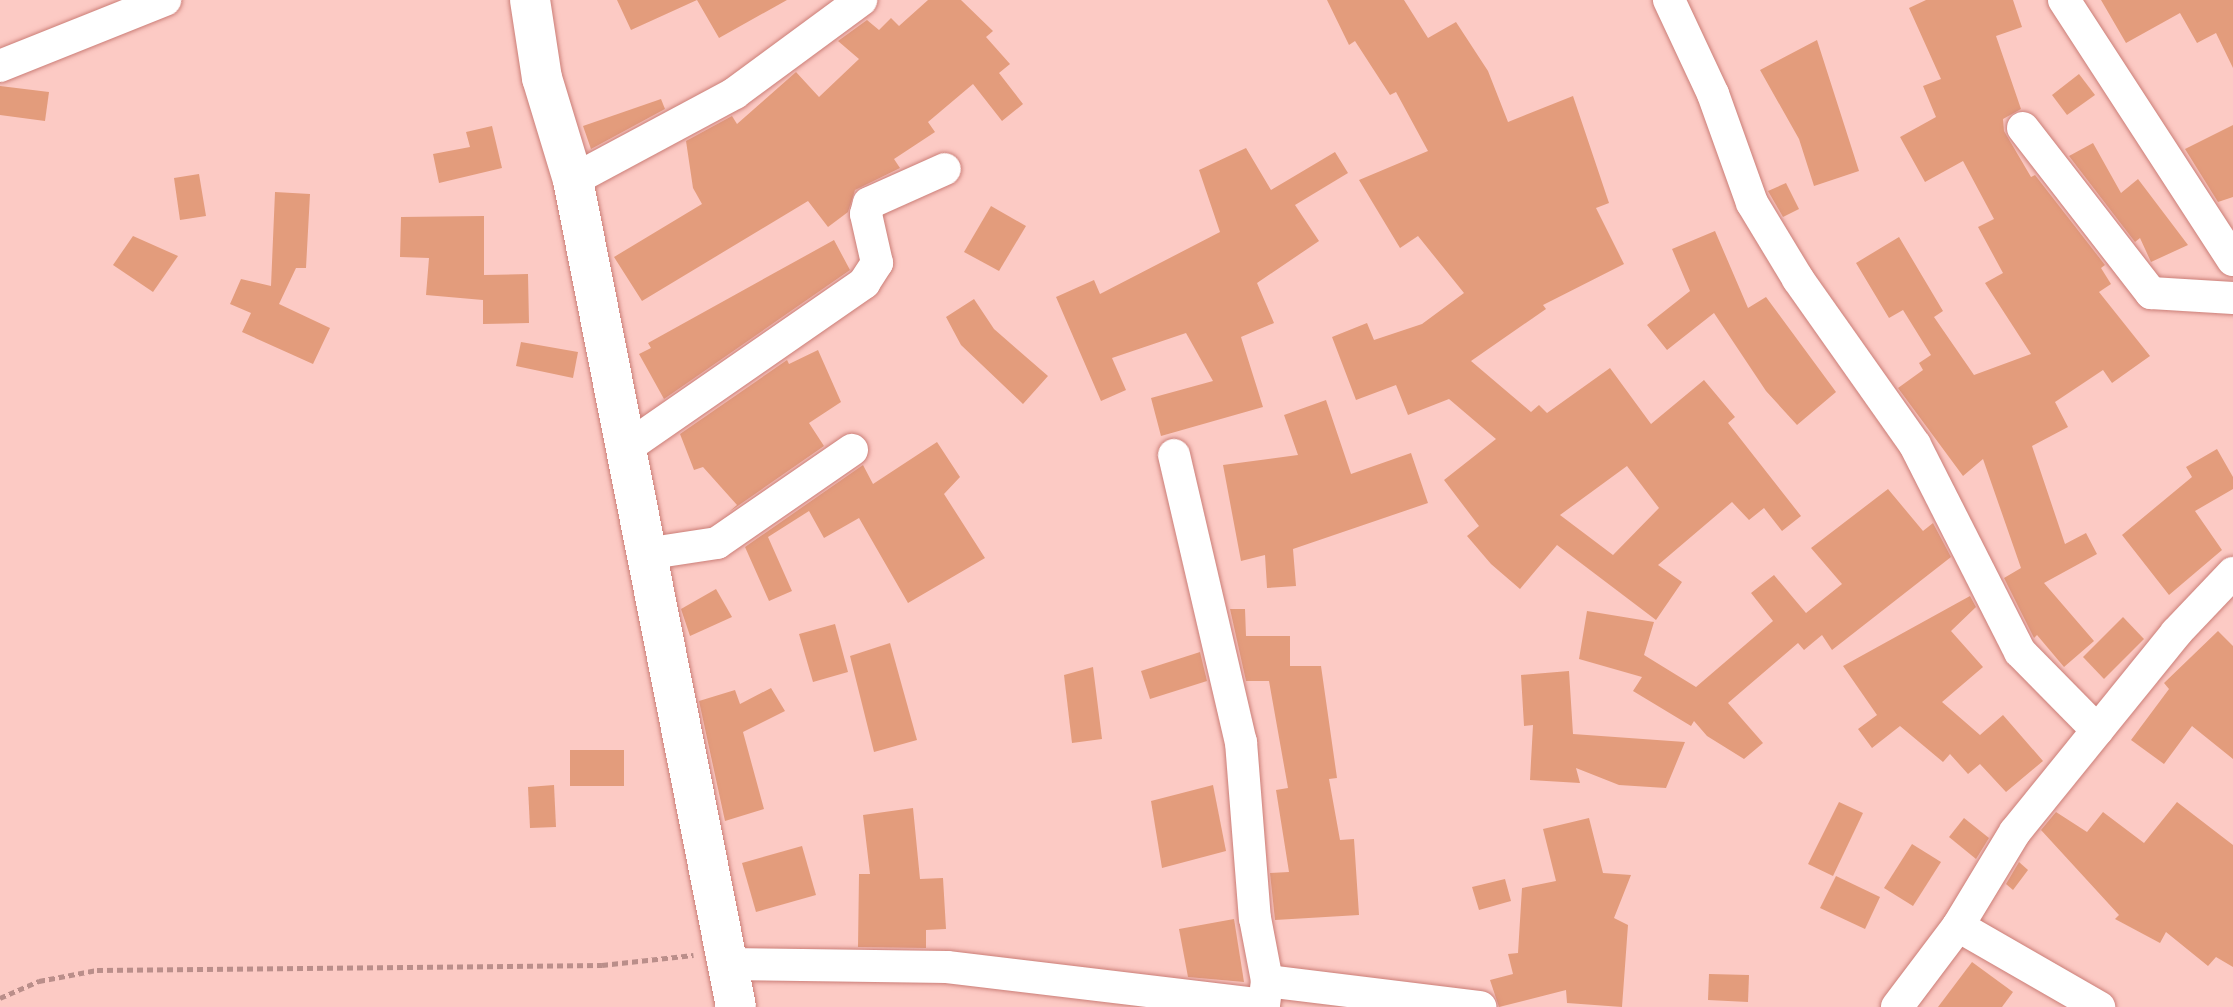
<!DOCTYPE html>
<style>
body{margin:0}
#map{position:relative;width:2233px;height:1007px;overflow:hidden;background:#fccac4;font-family:"Archivo Narrow",sans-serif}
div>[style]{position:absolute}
.building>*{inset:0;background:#e39c7c}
.path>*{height:5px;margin-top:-2.5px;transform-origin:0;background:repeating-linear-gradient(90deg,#ba8e8a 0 6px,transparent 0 10px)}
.roads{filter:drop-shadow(0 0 2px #cb7e77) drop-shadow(0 0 2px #cb7e77)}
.minor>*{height:32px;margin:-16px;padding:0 16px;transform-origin:16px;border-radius:16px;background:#fff}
.tertiary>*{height:40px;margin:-20px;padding:0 20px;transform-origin:20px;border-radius:20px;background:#fff}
span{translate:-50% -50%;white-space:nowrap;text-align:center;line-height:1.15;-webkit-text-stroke:7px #fccac4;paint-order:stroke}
</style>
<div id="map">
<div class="building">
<div style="clip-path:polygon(617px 0,787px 0,719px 38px,697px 0,631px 30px)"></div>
<div style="clip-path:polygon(928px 0,961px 0,993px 31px,986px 37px,1010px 64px,999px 73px,1023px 104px,1002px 121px,973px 84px,928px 122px,935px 132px,894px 159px,900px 168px,855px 190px,848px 212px,828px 227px,808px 201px,642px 301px,614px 257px,702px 204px,693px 188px,686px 141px,732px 116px,737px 124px,796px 72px,819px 97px,859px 59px,838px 41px,867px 20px,879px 30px,891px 18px,899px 26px)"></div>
<div style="clip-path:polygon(evenodd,1327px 0,1404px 0,1428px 38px,1456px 22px,1488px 71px,1508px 122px,1573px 96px,1609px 203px,1596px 208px,1624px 264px,1543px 305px,1546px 309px,1471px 361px,1531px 412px,1539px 405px,1547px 413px,1610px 368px,1651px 424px,1704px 380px,1735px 417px,1728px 423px,1801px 516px,1782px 531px,1764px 508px,1749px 520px,1732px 502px,1658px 565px,1682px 582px,1656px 620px,1557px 545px,1520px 589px,1491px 564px,1467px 536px,1479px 526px,1444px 480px,1496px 439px,1449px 399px,1408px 415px,1396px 385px,1356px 400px,1332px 337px,1367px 323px,1374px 340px,1422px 324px,1464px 293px,1418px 236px,1400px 248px,1359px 180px,1428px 151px,1396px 92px,1390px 95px,1355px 41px,1349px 45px,1327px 0,1627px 466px,1659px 508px,1613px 555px,1560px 515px,1627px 466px)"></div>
<div style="clip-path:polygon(1926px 0,2013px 0,2022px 27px,1996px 36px,2021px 109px,2003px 119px,2004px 131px,2031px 177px,2035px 175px,2105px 265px,2101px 268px,2111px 284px,2099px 292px,2150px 356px,2112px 383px,2103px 370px,2055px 402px,2068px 427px,2032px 446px,2065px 544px,2086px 533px,2097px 554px,2044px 583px,2094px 641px,2064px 667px,2037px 635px,2034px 638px,2004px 578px,2021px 568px,1983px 459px,1963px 476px,1898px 388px,1923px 370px,1919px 363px,1931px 355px,1903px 310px,1889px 318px,1856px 263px,1899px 237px,1943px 311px,1934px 317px,1974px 375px,2031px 354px,1985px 283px,2003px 273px,1978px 227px,1994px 219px,1963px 161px,1925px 182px,1900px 137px,1936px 117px,1923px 86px,1941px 79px,1909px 8px)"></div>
<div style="clip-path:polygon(2101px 0,2233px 0,2233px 68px,2216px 33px,2197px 43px,2180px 13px,2126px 43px)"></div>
<div style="clip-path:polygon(1817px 40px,1859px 171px,1814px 186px,1799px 139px,1760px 70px)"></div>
<div style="clip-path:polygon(2079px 74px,2095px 95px,2067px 115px,2052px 95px)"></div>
<div style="clip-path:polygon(0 86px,49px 92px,45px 121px,0 115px)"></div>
<div style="clip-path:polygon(661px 99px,665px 109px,591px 149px,583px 126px)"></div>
<div style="clip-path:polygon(2233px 125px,2233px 197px,2218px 202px,2185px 149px)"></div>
<div style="clip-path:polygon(492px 126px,502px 168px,439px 183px,433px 154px,470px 147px,466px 132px)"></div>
<div style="clip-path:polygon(2093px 143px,2121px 193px,2138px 179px,2188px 245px,2151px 262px,2140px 238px,2135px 242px,2069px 156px)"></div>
<div style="clip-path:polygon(1246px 148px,1271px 190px,1335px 152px,1348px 173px,1295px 205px,1319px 241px,1257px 283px,1274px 323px,1241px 337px,1263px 407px,1161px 436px,1151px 398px,1213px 381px,1186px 333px,1112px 358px,1126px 390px,1101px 401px,1056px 297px,1094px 280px,1100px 294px,1220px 232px,1199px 170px)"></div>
<div style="clip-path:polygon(199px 174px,206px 216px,180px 220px,174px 178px)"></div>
<div style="clip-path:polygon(1786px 183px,1799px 209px,1783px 217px,1768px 191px)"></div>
<div style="clip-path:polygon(275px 192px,310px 194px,306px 268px,296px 268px,279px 304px,330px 328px,313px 364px,242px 332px,251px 313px,230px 304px,241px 279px,271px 286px)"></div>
<div style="clip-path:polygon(991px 206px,1026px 226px,999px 271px,964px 252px)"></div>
<div style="clip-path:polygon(484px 216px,484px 275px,528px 274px,529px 323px,483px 324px,483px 300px,426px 295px,429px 258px,400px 257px,401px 217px)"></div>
<div style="clip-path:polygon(1715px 231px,1748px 308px,1766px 297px,1836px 392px,1797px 425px,1766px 391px,1714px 313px,1667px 350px,1647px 325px,1690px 291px,1672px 249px)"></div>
<div style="clip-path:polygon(133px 236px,178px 256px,153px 292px,113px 265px)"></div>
<div style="clip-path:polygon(834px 240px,850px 270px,664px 399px,639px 354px,651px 348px,648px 343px)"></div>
<div style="clip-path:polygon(974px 299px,994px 329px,1048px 376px,1023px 404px,961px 345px,946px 317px)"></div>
<div style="clip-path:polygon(521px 342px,578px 352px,573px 378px,516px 366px)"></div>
<div style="clip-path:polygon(818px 350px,841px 402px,809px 423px,824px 446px,729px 512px,737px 505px,703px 467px,694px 470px,680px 434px,787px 360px,789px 364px)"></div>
<div style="clip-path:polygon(1326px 400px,1351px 474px,1411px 453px,1428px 503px,1293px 549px,1296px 586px,1267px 588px,1265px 555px,1241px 561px,1223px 465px,1298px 455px,1284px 415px)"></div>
<div style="clip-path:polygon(937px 442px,960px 477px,944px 494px,985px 558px,908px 603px,859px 518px,824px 538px,809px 511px,768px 537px,792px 591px,769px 601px,745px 547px,863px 465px,873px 484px)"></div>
<div style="clip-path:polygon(2217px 449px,2233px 477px,2233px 489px,2195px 511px,2222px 550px,2169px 595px,2122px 535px,2192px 477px,2186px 467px)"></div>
<div style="clip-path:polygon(1888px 489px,1923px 531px,1933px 523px,1951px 557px,1832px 650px,1822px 635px,1804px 650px,1798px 643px,1728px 703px,1763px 743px,1744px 759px,1707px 736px,1694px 721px,1691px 726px,1633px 691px,1642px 677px,1579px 659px,1587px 611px,1654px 622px,1644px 655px,1696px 687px,1773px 621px,1751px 593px,1774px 575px,1806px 613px,1842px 584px,1811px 548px)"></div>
<div style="clip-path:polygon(716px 589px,732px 617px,690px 636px,681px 609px)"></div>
<div style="clip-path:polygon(1970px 596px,1976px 607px,1951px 631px,1983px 667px,1942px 702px,1980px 735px,2003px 715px,2043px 761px,2006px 792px,1980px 764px,1968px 774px,1950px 754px,1943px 762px,1900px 726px,1872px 748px,1858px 729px,1877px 715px,1843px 666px)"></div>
<div style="clip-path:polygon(1230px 609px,1245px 609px,1246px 636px,1290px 636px,1290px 666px,1321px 666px,1337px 778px,1329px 779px,1340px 840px,1354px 839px,1359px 915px,1275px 920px,1270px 873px,1289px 872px,1276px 790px,1288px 788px,1269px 681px,1246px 681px)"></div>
<div style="clip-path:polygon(2123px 617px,2144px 639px,2104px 679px,2083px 657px)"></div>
<div style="clip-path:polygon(835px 624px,848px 672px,813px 682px,799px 634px)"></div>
<div style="clip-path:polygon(2218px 631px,2233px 646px,2233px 759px,2192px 726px,2164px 764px,2131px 740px,2169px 689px,2164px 683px)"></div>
<div style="clip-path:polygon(890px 643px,917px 740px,874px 752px,850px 656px)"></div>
<div style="clip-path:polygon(1200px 652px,1207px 681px,1150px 699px,1141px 671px)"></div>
<div style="clip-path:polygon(1093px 667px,1102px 739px,1072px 743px,1064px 675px)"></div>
<div style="clip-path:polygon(1569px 671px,1573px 734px,1685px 742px,1666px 788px,1619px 785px,1576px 768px,1580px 783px,1530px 780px,1533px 725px,1524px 726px,1521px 675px)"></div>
<div style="clip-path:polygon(771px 688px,785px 711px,743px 732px,764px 809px,725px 821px,699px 701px,735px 690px,740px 704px)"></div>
<div style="clip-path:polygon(570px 750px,624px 750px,624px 786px,570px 786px)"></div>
<div style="clip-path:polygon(554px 785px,556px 827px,530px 828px,528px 787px)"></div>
<div style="clip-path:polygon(1213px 785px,1226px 851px,1162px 868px,1151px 801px)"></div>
<div style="clip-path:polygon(1839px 802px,1863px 813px,1833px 876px,1808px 864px)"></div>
<div style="clip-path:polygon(2177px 802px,2233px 845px,2233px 967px,2216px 957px,2208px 966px,2166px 932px,2160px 943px,2115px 919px,2119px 915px,2041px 830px,2056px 812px,2087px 832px,2103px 812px,2144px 843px)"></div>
<div style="clip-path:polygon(913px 808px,920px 879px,943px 878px,946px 929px,926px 930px,926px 948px,858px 947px,859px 874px,870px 874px,863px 815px)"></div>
<div style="clip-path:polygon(1589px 818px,1603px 873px,1631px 875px,1614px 918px,1628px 925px,1622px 1007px,1567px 1003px,1566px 990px,1499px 1007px,1490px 980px,1513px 974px,1508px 954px,1518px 953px,1522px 888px,1556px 881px,1543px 829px)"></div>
<div style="clip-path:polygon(1964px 818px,1989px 838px,1976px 859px,1949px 837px)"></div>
<div style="clip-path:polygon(1912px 844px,1941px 862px,1913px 906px,1884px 888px)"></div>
<div style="clip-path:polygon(802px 846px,816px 895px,756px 912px,742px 863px)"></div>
<div style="clip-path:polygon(2019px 862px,2028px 870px,2013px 890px,2006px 884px)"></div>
<div style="clip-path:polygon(1836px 876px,1880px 897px,1865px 929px,1820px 908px)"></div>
<div style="clip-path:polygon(1505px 879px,1511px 901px,1479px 910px,1472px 887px)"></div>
<div style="clip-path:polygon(1234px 919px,1244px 982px,1188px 977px,1179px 929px)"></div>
<div style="clip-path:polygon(1972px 962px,2013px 992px,2002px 1007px,1938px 1007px)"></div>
<div style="clip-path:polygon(1709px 974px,1749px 975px,1748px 1002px,1708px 1000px)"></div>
</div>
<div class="path">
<div style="left:0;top:998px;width:43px;rotate:-23.6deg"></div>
<div style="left:39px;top:981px;width:59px;rotate:-10.7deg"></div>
<div style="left:97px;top:970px;width:505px;rotate:-0.57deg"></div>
<div style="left:602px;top:965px;width:92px;rotate:-6.3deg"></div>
</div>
<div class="roads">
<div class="minor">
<div style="left:1669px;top:0;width:104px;rotate:64.9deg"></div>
<div style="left:1713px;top:94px;width:116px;rotate:70.3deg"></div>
<div style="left:1752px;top:203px;width:89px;rotate:58.8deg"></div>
<div style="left:1798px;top:279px;width:203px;rotate:54.8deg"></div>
<div style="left:1915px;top:445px;width:232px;rotate:63.1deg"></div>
<div style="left:2020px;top:652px;width:110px;rotate:45.4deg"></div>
<div style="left:2064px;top:0;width:310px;rotate:57deg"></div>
<div style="left:0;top:66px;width:178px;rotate:-21.8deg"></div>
<div style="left:2023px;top:128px;width:209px;rotate:52.2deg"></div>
<div style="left:2151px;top:293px;width:82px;rotate:3.5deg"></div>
<div style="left:573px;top:180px;width:184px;rotate:-28.2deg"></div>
<div style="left:735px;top:93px;width:157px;rotate:-36.4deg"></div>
<div style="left:626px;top:448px;width:290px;rotate:-34.7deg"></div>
<div style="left:864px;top:283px;width:24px;rotate:-57deg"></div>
<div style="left:877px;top:263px;width:50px;rotate:-102.7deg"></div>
<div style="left:866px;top:214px;width:11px;rotate:-75deg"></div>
<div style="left:869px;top:203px;width:83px;rotate:-24.1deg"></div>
<div style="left:1174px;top:455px;width:295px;rotate:76.9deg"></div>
<div style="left:1241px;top:742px;width:177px;rotate:85.5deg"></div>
<div style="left:1255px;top:918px;width:64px;rotate:79.2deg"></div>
<div style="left:645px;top:554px;width:73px;rotate:-8.7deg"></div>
<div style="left:717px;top:543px;width:164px;rotate:-34.6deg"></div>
<div style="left:1958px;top:926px;width:163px;rotate:29.9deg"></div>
<div style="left:729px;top:964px;width:218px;rotate:0.8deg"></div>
<div style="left:947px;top:967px;width:319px;rotate:6.8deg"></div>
<div style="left:1264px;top:1005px;width:24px;rotate:-83deg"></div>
<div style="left:1267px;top:981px;width:215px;rotate:7deg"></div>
<div style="left:1897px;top:1007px;width:101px;rotate:-53deg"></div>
<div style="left:1958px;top:926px;width:110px;rotate:-58.8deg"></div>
<div style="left:2015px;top:832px;width:256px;rotate:-51deg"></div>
<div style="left:2176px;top:633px;width:83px;rotate:-46.5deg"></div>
</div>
<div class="tertiary">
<div style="left:530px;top:0;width:79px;rotate:81.3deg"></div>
<div style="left:542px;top:78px;width:107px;rotate:73.1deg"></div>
<div style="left:573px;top:180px;width:843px;rotate:78.85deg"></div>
</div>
</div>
</div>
